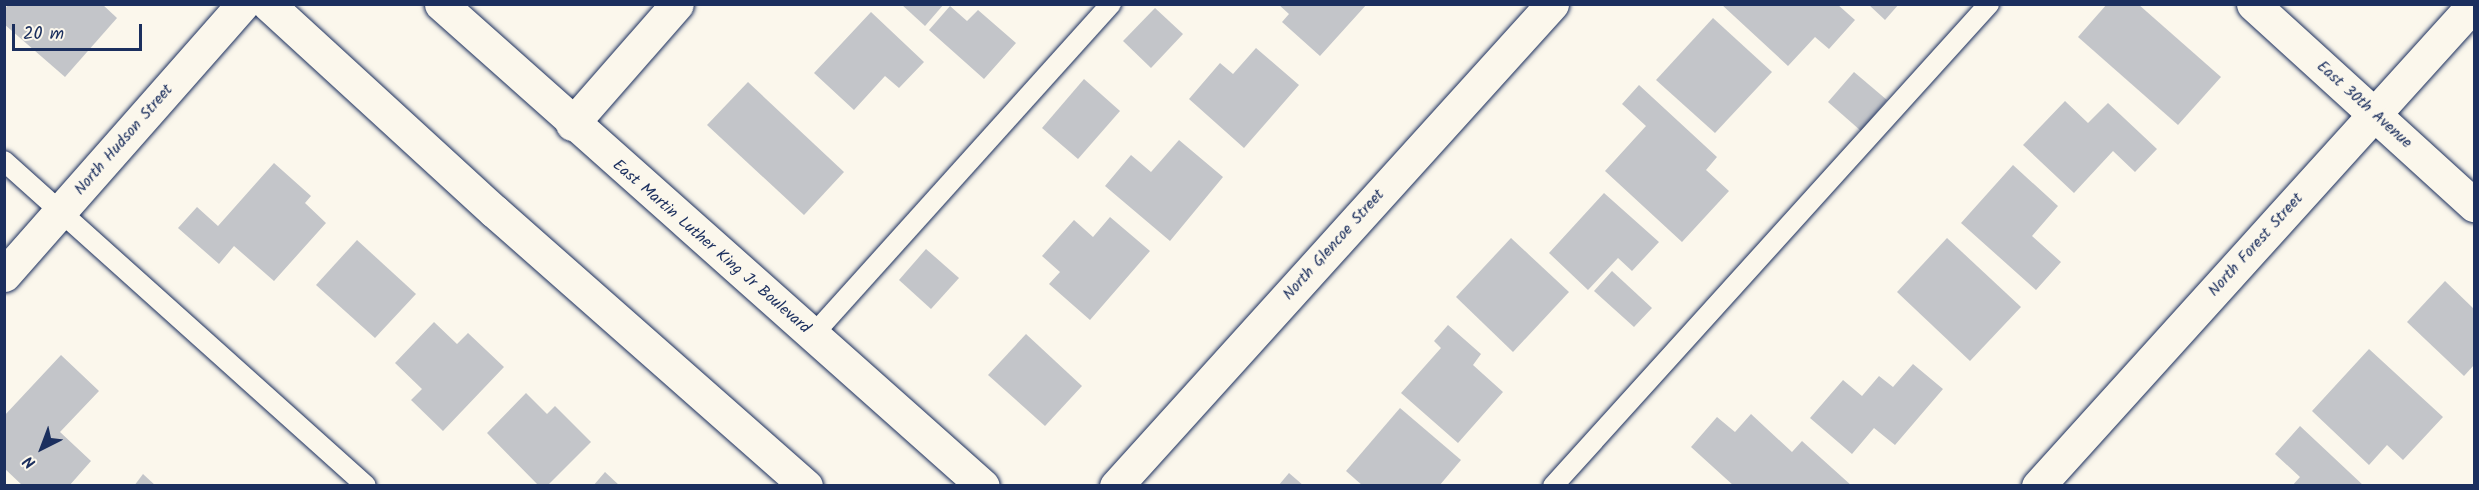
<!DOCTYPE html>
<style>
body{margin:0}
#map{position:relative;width:2479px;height:490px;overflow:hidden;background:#fbf7ec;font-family:Kalam,sans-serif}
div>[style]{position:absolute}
.building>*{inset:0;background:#c3c5c9}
.roads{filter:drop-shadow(0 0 2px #1b2f5e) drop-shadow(0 0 2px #1b2f5e)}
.lane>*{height:20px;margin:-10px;padding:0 10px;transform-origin:10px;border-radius:10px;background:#fbf7ec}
.street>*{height:33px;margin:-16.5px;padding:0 16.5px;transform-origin:16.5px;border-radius:16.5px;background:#fbf7ec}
.secondary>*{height:33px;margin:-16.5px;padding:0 16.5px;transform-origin:16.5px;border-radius:16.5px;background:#fbf7ec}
span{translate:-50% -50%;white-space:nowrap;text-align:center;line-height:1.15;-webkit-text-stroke:6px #fbf7ec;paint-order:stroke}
.street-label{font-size:16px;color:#1b2f5e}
.frame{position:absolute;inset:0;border:6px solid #1b2f5e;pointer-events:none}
.north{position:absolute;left:12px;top:418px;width:60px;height:60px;-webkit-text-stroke:4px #fbf7ec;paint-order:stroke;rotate:222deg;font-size:16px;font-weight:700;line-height:24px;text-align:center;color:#1b2f5e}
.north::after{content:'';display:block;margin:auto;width:21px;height:27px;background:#1b2f5e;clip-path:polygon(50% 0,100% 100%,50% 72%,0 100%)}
.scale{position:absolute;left:12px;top:24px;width:130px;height:27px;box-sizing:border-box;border:3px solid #1b2f5e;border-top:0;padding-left:8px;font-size:18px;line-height:21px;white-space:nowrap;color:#1b2f5e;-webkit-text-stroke:4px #fbf7ec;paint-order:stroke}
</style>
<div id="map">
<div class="building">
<div style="clip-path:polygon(9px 4px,102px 4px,117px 18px,65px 77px,4px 24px,4px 10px)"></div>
<div style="clip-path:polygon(901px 4px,944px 4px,925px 26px)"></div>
<div style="clip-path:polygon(1278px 4px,1367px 4px,1320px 56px,1282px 22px,1289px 14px)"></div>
<div style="clip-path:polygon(1721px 4px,1837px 4px,1855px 20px,1829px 49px,1815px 37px,1788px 66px)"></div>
<div style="clip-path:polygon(1868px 4px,1899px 4px,1885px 20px)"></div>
<div style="clip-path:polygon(2107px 4px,2138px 4px,2221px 77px,2178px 125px,2078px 37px)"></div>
<div style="clip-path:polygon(950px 6px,967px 21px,978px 10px,1016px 43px,984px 79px,929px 30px)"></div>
<div style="clip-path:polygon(1155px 8px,1183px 34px,1151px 68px,1123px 41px)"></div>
<div style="clip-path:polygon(871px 12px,924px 62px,899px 88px,885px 76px,854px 110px,814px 73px)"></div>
<div style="clip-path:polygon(1713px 18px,1772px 72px,1715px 133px,1656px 80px)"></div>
<div style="clip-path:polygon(1256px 48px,1299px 85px,1244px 148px,1189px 99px,1220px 63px,1233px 74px)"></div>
<div style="clip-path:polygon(1854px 72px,1887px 100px,1861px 131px,1828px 102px)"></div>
<div style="clip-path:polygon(1084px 79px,1120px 111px,1078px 159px,1042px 128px)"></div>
<div style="clip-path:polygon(748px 82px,844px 172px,804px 215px,707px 125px)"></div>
<div style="clip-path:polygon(1639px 85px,1717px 157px,1706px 170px,1729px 191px,1682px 242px,1605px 171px,1646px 126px,1622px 104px)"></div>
<div style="clip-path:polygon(2065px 101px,2088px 123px,2108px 103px,2157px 149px,2135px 172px,2113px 151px,2074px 193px,2023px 145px)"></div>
<div style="clip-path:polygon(1179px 140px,1223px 177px,1170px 241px,1105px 186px,1131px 155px,1151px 172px)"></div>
<div style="clip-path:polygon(274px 163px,311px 196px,305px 203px,326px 223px,274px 281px,234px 246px,219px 264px,178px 228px,197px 207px,218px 226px)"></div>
<div style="clip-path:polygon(2013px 165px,2058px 206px,2032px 236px,2061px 262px,2036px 290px,1961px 223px)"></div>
<div style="clip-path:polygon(1604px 193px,1659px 242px,1632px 271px,1618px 258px,1588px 290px,1549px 253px)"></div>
<div style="clip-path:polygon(1110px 217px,1150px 251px,1090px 320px,1049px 284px,1060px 272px,1042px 256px,1074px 220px,1093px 237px)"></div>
<div style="clip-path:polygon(1511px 238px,1569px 292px,1513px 352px,1456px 297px)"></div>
<div style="clip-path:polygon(1947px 238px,2021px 307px,1970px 361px,1897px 292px)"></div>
<div style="clip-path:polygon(357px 240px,416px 294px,375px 338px,316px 285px)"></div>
<div style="clip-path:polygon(926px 249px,959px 278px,931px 309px,899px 280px)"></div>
<div style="clip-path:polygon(1612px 271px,1652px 308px,1634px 327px,1594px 291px)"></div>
<div style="clip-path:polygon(2445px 281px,2474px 309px,2474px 365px,2464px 376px,2407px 322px)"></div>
<div style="clip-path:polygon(434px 322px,457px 344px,468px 333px,504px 367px,443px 431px,411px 400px,422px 389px,395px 363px)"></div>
<div style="clip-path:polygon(1448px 325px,1481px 354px,1473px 365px,1503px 392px,1458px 443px,1401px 393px,1441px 348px,1434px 341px)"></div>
<div style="clip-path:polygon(1026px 334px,1082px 386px,1045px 426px,988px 375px)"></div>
<div style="clip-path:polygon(2369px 349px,2443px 417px,2403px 460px,2387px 445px,2369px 465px,2312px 411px)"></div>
<div style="clip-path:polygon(61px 355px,99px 391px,60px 432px,91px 461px,69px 486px,23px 486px,4px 468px,4px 416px)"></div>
<div style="clip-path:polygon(1913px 364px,1943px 389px,1895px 445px,1874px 428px,1852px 454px,1810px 418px,1843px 380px,1862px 396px,1879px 376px,1893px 387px)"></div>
<div style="clip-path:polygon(526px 393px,547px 414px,555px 406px,591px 442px,547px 486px,539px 486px,487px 433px)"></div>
<div style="clip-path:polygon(1400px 408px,1461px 460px,1439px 486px,1363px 486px,1346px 471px)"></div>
<div style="clip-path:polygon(1751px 414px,1792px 452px,1802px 441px,1852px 486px,1734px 486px,1691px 447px,1717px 417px,1735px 432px)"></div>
<div style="clip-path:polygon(2300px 426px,2364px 486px,2292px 486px,2300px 477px,2275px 454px)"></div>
<div style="clip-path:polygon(605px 472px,620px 486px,593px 486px)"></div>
<div style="clip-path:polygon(1289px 473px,1304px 486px,1278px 486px)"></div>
<div style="clip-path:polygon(143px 474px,156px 486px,134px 486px)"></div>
</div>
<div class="roads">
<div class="lane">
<div style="left:4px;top:161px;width:486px;rotate:41.9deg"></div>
<div style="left:812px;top:336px;width:447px;rotate:-48deg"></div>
<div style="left:1553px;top:486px;width:650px;rotate:-47.87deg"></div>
</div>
<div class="street">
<div style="left:2253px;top:4px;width:299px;rotate:42.3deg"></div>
<div style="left:572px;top:124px;width:159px;rotate:-48.8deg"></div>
<div style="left:4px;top:275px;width:361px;rotate:-48.6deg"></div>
<div style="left:1116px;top:486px;width:650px;rotate:-47.87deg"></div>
<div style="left:2038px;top:486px;width:650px;rotate:-47.87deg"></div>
</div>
<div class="secondary">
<div style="left:268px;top:4px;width:306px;rotate:42.5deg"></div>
<div style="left:494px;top:211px;width:416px;rotate:41.4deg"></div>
<div style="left:441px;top:4px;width:725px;rotate:41.65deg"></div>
</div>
</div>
<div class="street-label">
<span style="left:2364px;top:105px;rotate:42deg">East 30th Avenue</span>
<span style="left:124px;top:140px;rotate:-49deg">North Hudson Street</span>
<span style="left:1334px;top:245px;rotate:-48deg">North Glencoe Street</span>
<span style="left:2256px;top:245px;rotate:-48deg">North Forest Street</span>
<span style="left:711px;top:247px;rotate:41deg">East Martin Luther King Jr Boulevard</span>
</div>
<div class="frame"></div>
<div class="north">N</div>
<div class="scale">20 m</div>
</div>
